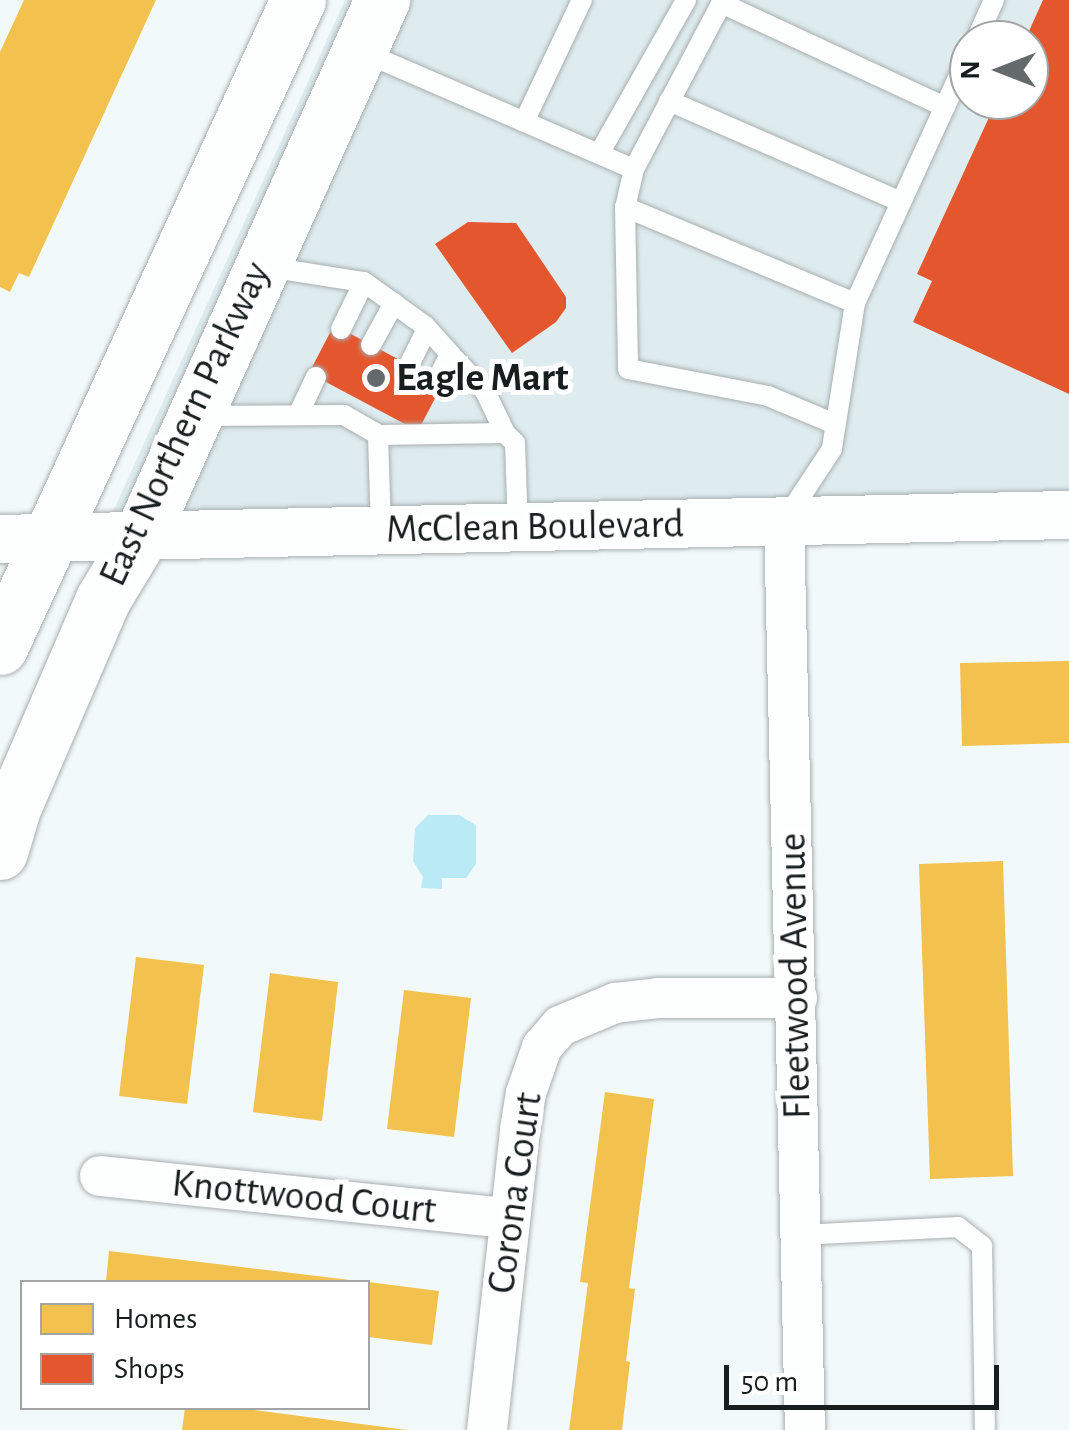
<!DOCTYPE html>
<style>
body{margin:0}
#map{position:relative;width:1069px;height:1430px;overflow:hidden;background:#f2f9fa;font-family:"Alegreya Sans",sans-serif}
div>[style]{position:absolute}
.built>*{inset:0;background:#deecef}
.green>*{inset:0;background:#b9eaf6}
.homes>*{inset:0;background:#f2c14e}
.shops>*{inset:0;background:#e4572e}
.roads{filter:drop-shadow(0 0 2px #a9aeaf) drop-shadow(0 0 2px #a9aeaf)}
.service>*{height:20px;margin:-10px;padding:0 10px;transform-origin:10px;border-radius:10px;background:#fdfefe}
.minor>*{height:40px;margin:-20px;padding:0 20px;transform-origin:20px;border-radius:20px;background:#fdfefe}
.tertiary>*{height:48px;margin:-24px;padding:0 24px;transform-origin:24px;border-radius:24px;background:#fdfefe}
.primary>*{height:55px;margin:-27.5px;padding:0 27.5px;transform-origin:27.5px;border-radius:27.5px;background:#fdfefe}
.dots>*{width:28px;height:28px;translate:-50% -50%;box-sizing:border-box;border:5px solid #fff;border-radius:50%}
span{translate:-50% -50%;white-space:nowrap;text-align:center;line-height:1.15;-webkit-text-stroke:10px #fff;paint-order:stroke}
.poi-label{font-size:40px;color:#181d1e;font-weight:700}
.left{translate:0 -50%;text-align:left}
.street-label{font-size:40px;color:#181d1e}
.legend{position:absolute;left:20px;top:1280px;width:350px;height:130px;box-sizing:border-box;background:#fff;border:2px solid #a3a5a5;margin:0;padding:12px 18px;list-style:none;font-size:30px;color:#181d1e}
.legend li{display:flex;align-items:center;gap:20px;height:50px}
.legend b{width:50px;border:2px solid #a3a5a5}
.north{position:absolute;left:949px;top:20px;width:100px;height:100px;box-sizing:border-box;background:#fff;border:2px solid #a3a5a5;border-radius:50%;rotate:270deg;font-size:28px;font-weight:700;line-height:40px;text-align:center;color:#181d1e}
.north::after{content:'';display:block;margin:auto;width:35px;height:45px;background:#646a6b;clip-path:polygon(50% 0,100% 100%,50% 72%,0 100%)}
.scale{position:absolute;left:724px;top:1365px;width:275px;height:45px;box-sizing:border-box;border:5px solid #181d1e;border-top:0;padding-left:12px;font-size:30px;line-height:35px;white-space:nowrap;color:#181d1e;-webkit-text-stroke:8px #fff;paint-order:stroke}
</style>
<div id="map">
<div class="built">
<div style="clip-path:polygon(evenodd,345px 0,1069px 0,1069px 510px,105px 529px,345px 0,969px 40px,1029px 40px,1029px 100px,969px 100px,969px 40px)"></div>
</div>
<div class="green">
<div style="clip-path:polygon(428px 815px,459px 815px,476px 825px,476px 864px,466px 878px,442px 878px,442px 889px,421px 888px,423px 877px,413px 861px,415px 828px)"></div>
</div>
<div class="homes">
<div style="clip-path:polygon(24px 0,156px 0,29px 277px,19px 273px,10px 292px,0 287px,0 52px)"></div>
<div style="clip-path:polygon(1069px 661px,1069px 743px,962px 746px,960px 663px)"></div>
<div style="clip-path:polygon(1003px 861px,1013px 1176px,930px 1179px,919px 864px)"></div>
<div style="clip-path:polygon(136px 957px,204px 965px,187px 1104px,119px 1096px)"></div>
<div style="clip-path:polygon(270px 973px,338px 982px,322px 1121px,253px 1112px)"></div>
<div style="clip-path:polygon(404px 990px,471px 998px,454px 1137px,387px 1129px)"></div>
<div style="clip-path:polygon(605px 1092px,654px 1099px,629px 1288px,635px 1289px,626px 1361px,630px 1362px,622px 1430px,569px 1430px,588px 1283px,580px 1282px)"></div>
<div style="clip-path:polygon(109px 1251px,350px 1280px,350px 1282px,106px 1282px)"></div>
<div style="clip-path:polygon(368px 1282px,439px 1291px,432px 1345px,368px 1337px)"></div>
<div style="clip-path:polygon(185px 1408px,238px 1408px,407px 1430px,182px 1430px)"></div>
</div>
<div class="shops">
<div style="clip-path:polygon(1043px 0,1069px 0,1069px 394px,913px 322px,932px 281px,917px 274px,997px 100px,1029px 100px,1029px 40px,1025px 40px)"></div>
<div style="clip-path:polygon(468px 222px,516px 223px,566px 297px,566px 308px,556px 322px,512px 353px,435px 244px)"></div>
<div style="clip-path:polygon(334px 325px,443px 383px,418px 431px,309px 373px)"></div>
</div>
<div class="roads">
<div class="service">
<div style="left:721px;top:3px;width:247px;rotate:24.9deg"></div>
<div style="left:976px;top:40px;width:44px;rotate:-65.8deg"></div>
<div style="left:363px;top:52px;width:295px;rotate:23.4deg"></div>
<div style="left:634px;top:169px;width:39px;rotate:103deg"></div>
<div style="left:625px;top:207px;width:249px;rotate:22.7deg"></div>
<div style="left:855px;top:303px;width:148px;rotate:99deg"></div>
<div style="left:832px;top:449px;width:85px;rotate:123.5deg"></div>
<div style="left:669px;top:101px;width:253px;rotate:23.5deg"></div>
<div style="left:524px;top:122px;width:135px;rotate:-64.6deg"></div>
<div style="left:599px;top:154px;width:177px;rotate:-60.5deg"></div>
<div style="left:634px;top:169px;width:191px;rotate:-62.2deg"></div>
<div style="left:625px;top:207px;width:162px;rotate:88.9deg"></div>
<div style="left:628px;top:369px;width:143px;rotate:10.9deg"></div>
<div style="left:768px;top:396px;width:73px;rotate:22.7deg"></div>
<div style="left:268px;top:267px;width:97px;rotate:8.9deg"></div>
<div style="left:364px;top:282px;width:75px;rotate:35.8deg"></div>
<div style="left:425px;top:326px;width:38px;rotate:48deg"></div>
<div style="left:450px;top:354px;width:51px;rotate:46.6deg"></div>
<div style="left:485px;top:391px;width:47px;rotate:64.5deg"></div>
<div style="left:855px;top:303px;width:274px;rotate:-65.4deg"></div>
<div style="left:341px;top:329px;width:52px;rotate:-63.9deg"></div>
<div style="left:371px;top:345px;width:48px;rotate:-61.3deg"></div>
<div style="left:409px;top:365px;width:40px;rotate:-63.4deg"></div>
<div style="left:437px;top:380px;width:29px;rotate:-63deg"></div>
<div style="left:298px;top:415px;width:42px;rotate:-64.7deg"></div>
<div style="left:201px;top:416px;width:143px;rotate:-0.4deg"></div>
<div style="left:344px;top:415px;width:34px;rotate:30deg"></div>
<div style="left:374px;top:432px;width:5px;rotate:37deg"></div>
<div style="left:378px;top:435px;width:96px;rotate:88.2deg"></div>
<div style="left:378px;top:435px;width:127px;rotate:-0.9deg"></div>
<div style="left:505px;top:433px;width:14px;rotate:45deg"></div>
<div style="left:515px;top:443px;width:85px;rotate:88deg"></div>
<div style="left:800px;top:1235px;width:158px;rotate:-2.9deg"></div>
<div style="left:958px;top:1227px;width:31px;rotate:38deg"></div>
<div style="left:982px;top:1246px;width:184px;rotate:89.1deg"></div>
</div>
<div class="minor">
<div style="left:784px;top:521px;width:909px;rotate:88.68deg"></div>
<div style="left:100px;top:1176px;width:411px;rotate:5.9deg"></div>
<div style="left:487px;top:1430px;width:302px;rotate:-83.7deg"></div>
<div style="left:520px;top:1130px;width:37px;rotate:-81deg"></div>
<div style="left:526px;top:1093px;width:49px;rotate:-70.8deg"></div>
<div style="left:542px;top:1047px;width:28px;rotate:-49deg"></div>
<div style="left:560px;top:1026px;width:60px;rotate:-22.7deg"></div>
<div style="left:615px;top:1003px;width:43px;rotate:-6.6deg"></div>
<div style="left:658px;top:998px;width:139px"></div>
</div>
<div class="tertiary">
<div style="left:0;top:539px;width:1069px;rotate:-1.29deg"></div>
</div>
<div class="primary">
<div style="left:0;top:647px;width:712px;rotate:-65.27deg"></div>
<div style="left:0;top:852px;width:46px;rotate:-73.5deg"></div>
<div style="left:13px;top:808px;width:228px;rotate:-66.7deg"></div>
<div style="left:103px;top:599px;width:74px;rotate:-58.9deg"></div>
<div style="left:141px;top:536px;width:588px;rotate:-65.79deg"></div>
</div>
</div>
<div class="dots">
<div style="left:376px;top:378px;background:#646a6b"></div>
</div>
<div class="poi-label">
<span class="left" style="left:396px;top:378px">Eagle Mart</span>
</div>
<div class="street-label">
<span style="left:185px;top:424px;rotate:-65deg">East Northern Parkway</span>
<span style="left:535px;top:527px;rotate:-1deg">McClean Boulevard</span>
<span style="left:795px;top:976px;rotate:-91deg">Fleetwood Avenue</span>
<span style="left:515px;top:1193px;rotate:-82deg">Corona Court</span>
<span style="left:304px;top:1197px;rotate:6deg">Knottwood Court</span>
</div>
<ul class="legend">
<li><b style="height:28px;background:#f2c14e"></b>Homes</li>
<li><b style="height:28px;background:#e4572e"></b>Shops</li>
</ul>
<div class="north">N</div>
<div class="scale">50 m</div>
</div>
